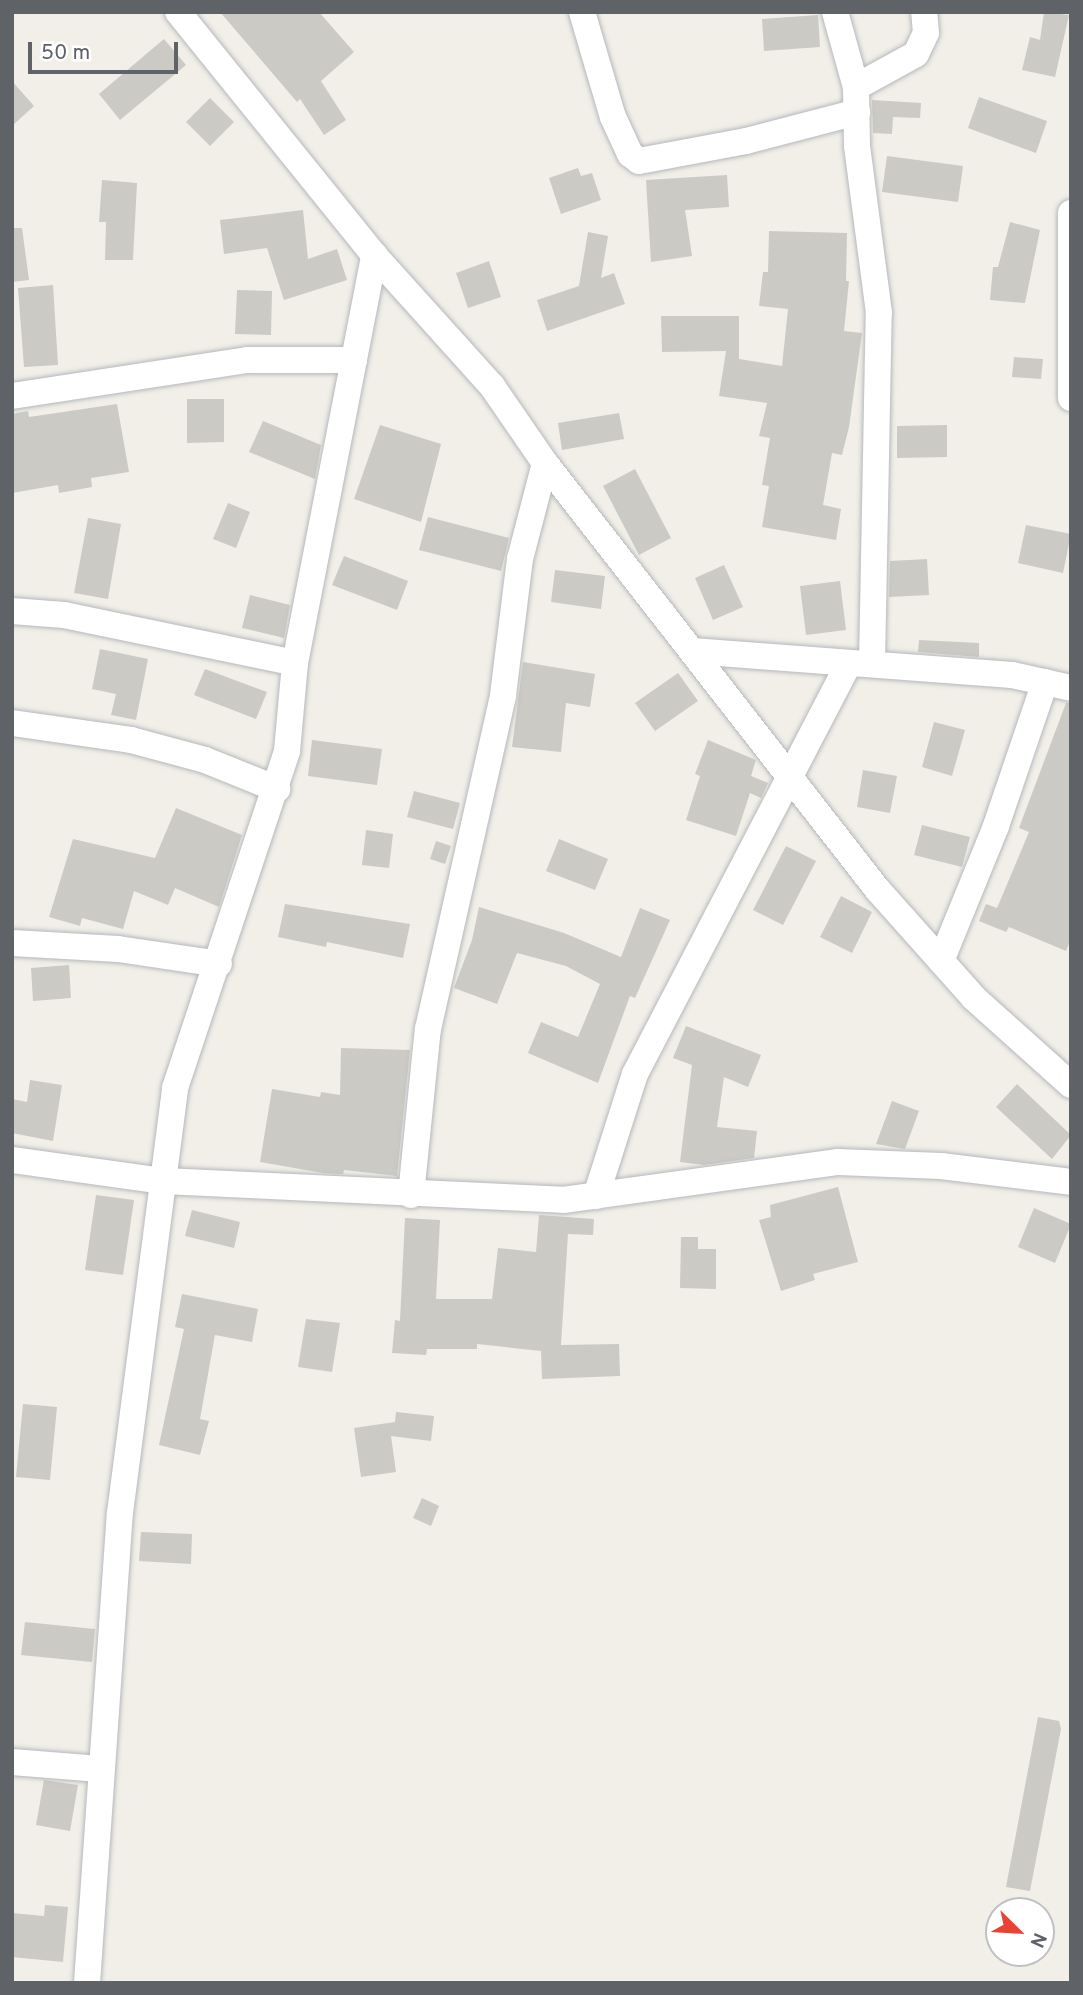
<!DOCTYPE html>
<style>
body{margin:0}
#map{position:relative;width:1083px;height:1995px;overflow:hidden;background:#f1efe8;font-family:Overpass,sans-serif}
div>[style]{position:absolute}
.building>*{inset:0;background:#cccac5}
.roads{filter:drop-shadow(0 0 2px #b5b8bc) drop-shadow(0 0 2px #b5b8bc)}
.minor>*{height:26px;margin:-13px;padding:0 13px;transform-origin:13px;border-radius:13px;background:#fff}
span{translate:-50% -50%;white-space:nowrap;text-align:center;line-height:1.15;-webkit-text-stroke:5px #fff;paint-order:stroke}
.frame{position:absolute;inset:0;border:14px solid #5f6368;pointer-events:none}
.north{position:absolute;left:985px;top:1897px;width:70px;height:70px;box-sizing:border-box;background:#fff;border:2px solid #bfc1c3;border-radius:50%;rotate:114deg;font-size:19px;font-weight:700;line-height:28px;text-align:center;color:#5f6368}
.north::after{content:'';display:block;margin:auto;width:24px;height:32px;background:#ea4335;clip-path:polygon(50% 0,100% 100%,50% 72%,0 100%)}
.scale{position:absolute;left:28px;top:42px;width:150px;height:32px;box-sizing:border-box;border:4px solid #5f6368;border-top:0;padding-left:9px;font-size:21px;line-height:24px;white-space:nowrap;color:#5f6368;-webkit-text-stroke:5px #fff;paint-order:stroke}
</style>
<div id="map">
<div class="building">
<div style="clip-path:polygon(220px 12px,319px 12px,354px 52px,321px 81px,346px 120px,324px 135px,300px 99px,297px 102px)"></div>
<div style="clip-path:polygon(1044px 12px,1069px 15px,1055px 77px,1022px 70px,1030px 37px,1040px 40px)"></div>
<div style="clip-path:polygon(818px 15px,820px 47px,764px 51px,762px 19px)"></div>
<div style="clip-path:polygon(164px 39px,186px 65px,120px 120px,99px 94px)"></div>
<div style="clip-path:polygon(12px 81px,34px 106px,12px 126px)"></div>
<div style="clip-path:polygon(979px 97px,1047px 121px,1036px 153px,968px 128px)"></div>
<div style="clip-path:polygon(210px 98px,234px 122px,210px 146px,186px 122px)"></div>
<div style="clip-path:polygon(872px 100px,921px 103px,920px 118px,893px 117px,892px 134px,873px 133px)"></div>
<div style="clip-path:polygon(887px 156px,963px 166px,958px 202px,882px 192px)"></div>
<div style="clip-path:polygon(578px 168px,581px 176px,592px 173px,601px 200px,561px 214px,549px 178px)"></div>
<div style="clip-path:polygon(727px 175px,729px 207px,685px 210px,692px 256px,651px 262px,646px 180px)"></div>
<div style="clip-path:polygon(102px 180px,137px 183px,133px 260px,105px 260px,106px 222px,99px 222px)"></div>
<div style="clip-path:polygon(303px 210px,308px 259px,337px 249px,347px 280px,284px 300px,267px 248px,224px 254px,220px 220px)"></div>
<div style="clip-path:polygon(1010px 222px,1040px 230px,1025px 303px,990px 300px,993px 267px,998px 267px)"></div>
<div style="clip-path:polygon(12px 228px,22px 228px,29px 280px,12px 282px)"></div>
<div style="clip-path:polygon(769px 231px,847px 233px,846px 281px,849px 281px,844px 331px,862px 333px,849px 427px,842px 455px,832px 453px,823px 505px,841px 509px,836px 540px,762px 527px,769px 486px,762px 485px,770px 438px,759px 436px,767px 403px,719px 396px,726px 351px,662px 352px,661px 316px,739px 316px,739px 359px,782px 366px,788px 309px,759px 306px,763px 272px,768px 272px)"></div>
<div style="clip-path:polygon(588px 232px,608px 236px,601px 278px,614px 273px,625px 304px,547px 331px,537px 300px,579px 286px)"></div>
<div style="clip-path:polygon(489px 261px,501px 297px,468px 308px,456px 273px)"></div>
<div style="clip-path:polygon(53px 285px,58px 365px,24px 367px,18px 288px)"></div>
<div style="clip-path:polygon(237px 290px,272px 291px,271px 335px,235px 334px)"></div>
<div style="clip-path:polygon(1014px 357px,1043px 359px,1041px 379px,1012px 377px)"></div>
<div style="clip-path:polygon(187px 399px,224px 399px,224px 442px,187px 443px)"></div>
<div style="clip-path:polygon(117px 404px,129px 472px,91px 478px,92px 487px,59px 493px,58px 485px,12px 493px,12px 414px,28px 411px,29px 417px)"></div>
<div style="clip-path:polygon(619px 413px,624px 439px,562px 450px,558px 423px)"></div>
<div style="clip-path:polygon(263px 421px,321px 445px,315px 479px,249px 452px)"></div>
<div style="clip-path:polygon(380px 425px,441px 444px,421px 522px,354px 499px)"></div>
<div style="clip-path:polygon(947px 425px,947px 457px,897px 458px,897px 426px)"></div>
<div style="clip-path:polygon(635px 469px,671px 538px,639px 555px,603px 486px)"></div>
<div style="clip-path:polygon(228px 503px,250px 512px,236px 548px,213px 539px)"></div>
<div style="clip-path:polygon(428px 517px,509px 538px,501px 571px,419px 550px)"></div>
<div style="clip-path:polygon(88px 518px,121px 524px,108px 599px,74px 593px)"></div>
<div style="clip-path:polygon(1026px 525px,1071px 534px,1063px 573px,1018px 563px)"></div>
<div style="clip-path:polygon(344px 556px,408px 581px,397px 610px,332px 585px)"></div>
<div style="clip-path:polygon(927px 559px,929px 595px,889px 597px,890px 561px)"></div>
<div style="clip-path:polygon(724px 565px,743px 607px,713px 620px,695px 578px)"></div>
<div style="clip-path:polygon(555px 570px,605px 576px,601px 609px,551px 602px)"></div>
<div style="clip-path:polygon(840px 581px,846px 630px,806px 635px,800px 586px)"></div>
<div style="clip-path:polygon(250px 595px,290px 605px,284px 638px,242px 628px)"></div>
<div style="clip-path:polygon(919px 640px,979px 643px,979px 657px,918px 652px)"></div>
<div style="clip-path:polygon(100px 649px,148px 659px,136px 720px,111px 715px,116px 694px,92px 689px)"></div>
<div style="clip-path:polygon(523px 662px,595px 674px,590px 707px,566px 703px,561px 752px,512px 747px)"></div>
<div style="clip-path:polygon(205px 669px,267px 692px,256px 719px,194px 695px)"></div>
<div style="clip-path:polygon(678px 673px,698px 701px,655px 731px,635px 703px)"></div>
<div style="clip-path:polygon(1066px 703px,1071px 703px,1071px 939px,1066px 951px,1009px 927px,1006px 932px,979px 921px,986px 904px,997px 908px,1029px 832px,1019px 828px)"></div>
<div style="clip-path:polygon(934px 722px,965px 730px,952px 776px,922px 767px)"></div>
<div style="clip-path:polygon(312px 740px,382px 749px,377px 785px,308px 776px)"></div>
<div style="clip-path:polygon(708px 740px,756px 760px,751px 776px,768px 783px,761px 798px,750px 793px,736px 836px,686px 820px,700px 776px,695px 774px)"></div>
<div style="clip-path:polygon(863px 770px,897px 776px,890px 813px,857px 807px)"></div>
<div style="clip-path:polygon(414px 791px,460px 803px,453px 829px,407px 817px)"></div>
<div style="clip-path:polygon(176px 808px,242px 835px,219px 907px,175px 888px,168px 905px,134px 891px,123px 929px,82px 918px,80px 926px,49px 917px,73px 839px,155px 858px)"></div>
<div style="clip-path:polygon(922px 825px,970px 837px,962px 867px,914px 855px)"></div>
<div style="clip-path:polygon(366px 830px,393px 834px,389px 868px,362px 865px)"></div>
<div style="clip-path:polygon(559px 839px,608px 859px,595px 890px,546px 871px)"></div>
<div style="clip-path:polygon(436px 841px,451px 846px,445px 864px,430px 859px)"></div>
<div style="clip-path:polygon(786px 846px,816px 861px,783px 925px,753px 910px)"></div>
<div style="clip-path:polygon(841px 896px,872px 912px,852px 953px,820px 937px)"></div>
<div style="clip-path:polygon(285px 904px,410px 924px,403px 958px,327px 942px,326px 947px,278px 937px)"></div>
<div style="clip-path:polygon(479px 907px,564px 933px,621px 957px,640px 908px,670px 920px,635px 998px,630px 996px,598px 1083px,528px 1053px,541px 1022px,578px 1037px,600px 984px,566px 966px,517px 953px,497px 1004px,454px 988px,472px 940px)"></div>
<div style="clip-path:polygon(69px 965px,71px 998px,33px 1001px,31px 968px)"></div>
<div style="clip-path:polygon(686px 1026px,761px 1055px,748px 1087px,724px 1077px,717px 1127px,757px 1131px,754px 1158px,704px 1165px,680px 1162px,692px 1065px,673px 1058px)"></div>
<div style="clip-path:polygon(341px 1048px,410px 1050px,397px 1176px,344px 1170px,343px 1174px,323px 1173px,260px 1162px,272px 1089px,320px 1097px,321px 1092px,340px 1095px)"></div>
<div style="clip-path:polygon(30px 1080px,62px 1085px,53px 1141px,12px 1133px,12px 1099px,27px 1102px)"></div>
<div style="clip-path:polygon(1017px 1084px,1071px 1135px,1052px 1159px,996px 1107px)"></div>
<div style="clip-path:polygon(892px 1101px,919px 1111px,905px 1149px,876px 1144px)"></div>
<div style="clip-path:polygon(838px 1187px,858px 1262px,813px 1274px,815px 1280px,781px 1291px,759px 1220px,771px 1217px,770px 1205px)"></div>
<div style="clip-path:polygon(96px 1195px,134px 1200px,123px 1275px,85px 1270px)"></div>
<div style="clip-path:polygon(1034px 1208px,1071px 1224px,1055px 1263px,1018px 1247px)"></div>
<div style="clip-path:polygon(192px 1210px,240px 1222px,234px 1248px,185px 1236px)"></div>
<div style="clip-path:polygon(539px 1215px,594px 1219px,593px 1235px,568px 1234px,561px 1345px,619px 1344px,620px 1376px,542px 1379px,541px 1351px,477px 1344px,477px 1349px,427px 1349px,426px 1355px,392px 1353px,395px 1320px,400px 1321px,405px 1218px,440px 1220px,436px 1299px,492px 1299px,498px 1248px,536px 1252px)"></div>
<div style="clip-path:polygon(681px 1237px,698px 1237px,698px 1249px,716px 1249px,716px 1289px,680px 1288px)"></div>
<div style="clip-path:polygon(182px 1294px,258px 1309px,252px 1342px,215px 1335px,200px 1419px,209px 1421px,200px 1455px,159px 1445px,184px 1329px,175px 1327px)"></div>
<div style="clip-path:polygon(306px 1319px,340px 1323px,332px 1372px,298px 1367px)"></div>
<div style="clip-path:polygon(23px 1404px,57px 1407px,50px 1480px,16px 1477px)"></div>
<div style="clip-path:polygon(396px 1412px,434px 1416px,431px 1441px,391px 1436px,396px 1472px,361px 1477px,354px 1428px,395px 1422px)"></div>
<div style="clip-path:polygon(422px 1498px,439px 1506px,431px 1526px,413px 1518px)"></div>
<div style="clip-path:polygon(141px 1532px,192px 1534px,191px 1564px,139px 1561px)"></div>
<div style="clip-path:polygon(25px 1622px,95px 1629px,92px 1662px,21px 1655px)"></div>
<div style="clip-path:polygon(1038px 1717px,1059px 1721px,1061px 1729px,1030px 1891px,1006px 1887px)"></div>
<div style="clip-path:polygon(44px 1780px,78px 1785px,70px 1831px,36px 1825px)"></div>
<div style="clip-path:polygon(45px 1905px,68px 1907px,63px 1962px,12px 1957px,12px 1913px,44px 1916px)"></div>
</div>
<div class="roads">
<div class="minor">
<div style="left:178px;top:12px;width:312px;rotate:51.1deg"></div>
<div style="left:374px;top:255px;width:176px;rotate:48deg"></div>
<div style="left:492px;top:386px;width:93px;rotate:55.5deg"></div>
<div style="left:545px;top:463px;width:540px;rotate:52.07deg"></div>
<div style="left:877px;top:889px;width:146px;rotate:48.3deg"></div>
<div style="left:974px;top:998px;width:130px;rotate:41.9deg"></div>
<div style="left:582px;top:12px;width:109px;rotate:73.6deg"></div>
<div style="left:613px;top:117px;width:41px;rotate:65.3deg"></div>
<div style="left:630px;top:154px;width:11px;rotate:38deg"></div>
<div style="left:639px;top:161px;width:109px;rotate:-10.6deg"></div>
<div style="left:746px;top:141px;width:115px;rotate:-14.6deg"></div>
<div style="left:835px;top:12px;width:78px;rotate:74.4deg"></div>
<div style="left:1071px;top:213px;width:185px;rotate:90deg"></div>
<div style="left:12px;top:396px;width:238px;rotate:-8.7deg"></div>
<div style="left:247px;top:360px;width:107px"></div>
<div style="left:12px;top:611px;width:52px;rotate:4.4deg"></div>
<div style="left:64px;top:615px;width:236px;rotate:11.7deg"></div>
<div style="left:692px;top:651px;width:321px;rotate:4.3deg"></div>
<div style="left:1012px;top:675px;width:60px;rotate:12.4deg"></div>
<div style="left:872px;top:664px;width:351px;rotate:-88.9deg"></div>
<div style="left:879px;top:313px;width:168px;rotate:-97.5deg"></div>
<div style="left:857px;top:146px;width:59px;rotate:-91deg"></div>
<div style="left:856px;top:87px;width:68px;rotate:-28.8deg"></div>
<div style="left:916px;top:54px;width:23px;rotate:-65deg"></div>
<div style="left:926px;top:33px;width:21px;rotate:-95deg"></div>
<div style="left:12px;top:723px;width:120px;rotate:8.1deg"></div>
<div style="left:131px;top:740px;width:77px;rotate:15.1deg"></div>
<div style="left:205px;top:760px;width:78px;rotate:21.9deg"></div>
<div style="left:12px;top:943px;width:106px;rotate:3.2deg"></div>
<div style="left:118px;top:949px;width:102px;rotate:8.4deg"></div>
<div style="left:941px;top:961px;width:146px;rotate:-67.8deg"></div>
<div style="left:996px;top:826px;width:152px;rotate:-71.2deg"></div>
<div style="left:12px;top:1160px;width:153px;rotate:7.9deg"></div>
<div style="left:164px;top:1181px;width:399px;rotate:2.7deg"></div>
<div style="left:563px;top:1200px;width:278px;rotate:-7.9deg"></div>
<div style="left:838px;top:1162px;width:103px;rotate:2.2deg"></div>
<div style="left:941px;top:1166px;width:131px;rotate:7deg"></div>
<div style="left:411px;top:1195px;width:167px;rotate:-84.2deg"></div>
<div style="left:428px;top:1029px;width:342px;rotate:-77.3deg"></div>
<div style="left:503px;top:695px;width:137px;rotate:-82.9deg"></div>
<div style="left:520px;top:559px;width:99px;rotate:-75.4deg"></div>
<div style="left:596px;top:1196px;width:128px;rotate:-72.3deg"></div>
<div style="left:635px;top:1074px;width:462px;rotate:-62.5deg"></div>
<div style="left:12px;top:1762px;width:88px;rotate:4.5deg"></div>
<div style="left:87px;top:1983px;width:471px;rotate:-86deg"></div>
<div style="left:120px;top:1513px;width:429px;rotate:-82.6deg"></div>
<div style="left:175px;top:1088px;width:355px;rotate:-71.6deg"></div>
<div style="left:287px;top:751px;width:88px;rotate:-84.8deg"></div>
<div style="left:295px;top:663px;width:416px;rotate:-79deg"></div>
</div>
</div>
<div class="frame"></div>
<div class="north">N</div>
<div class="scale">50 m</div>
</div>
